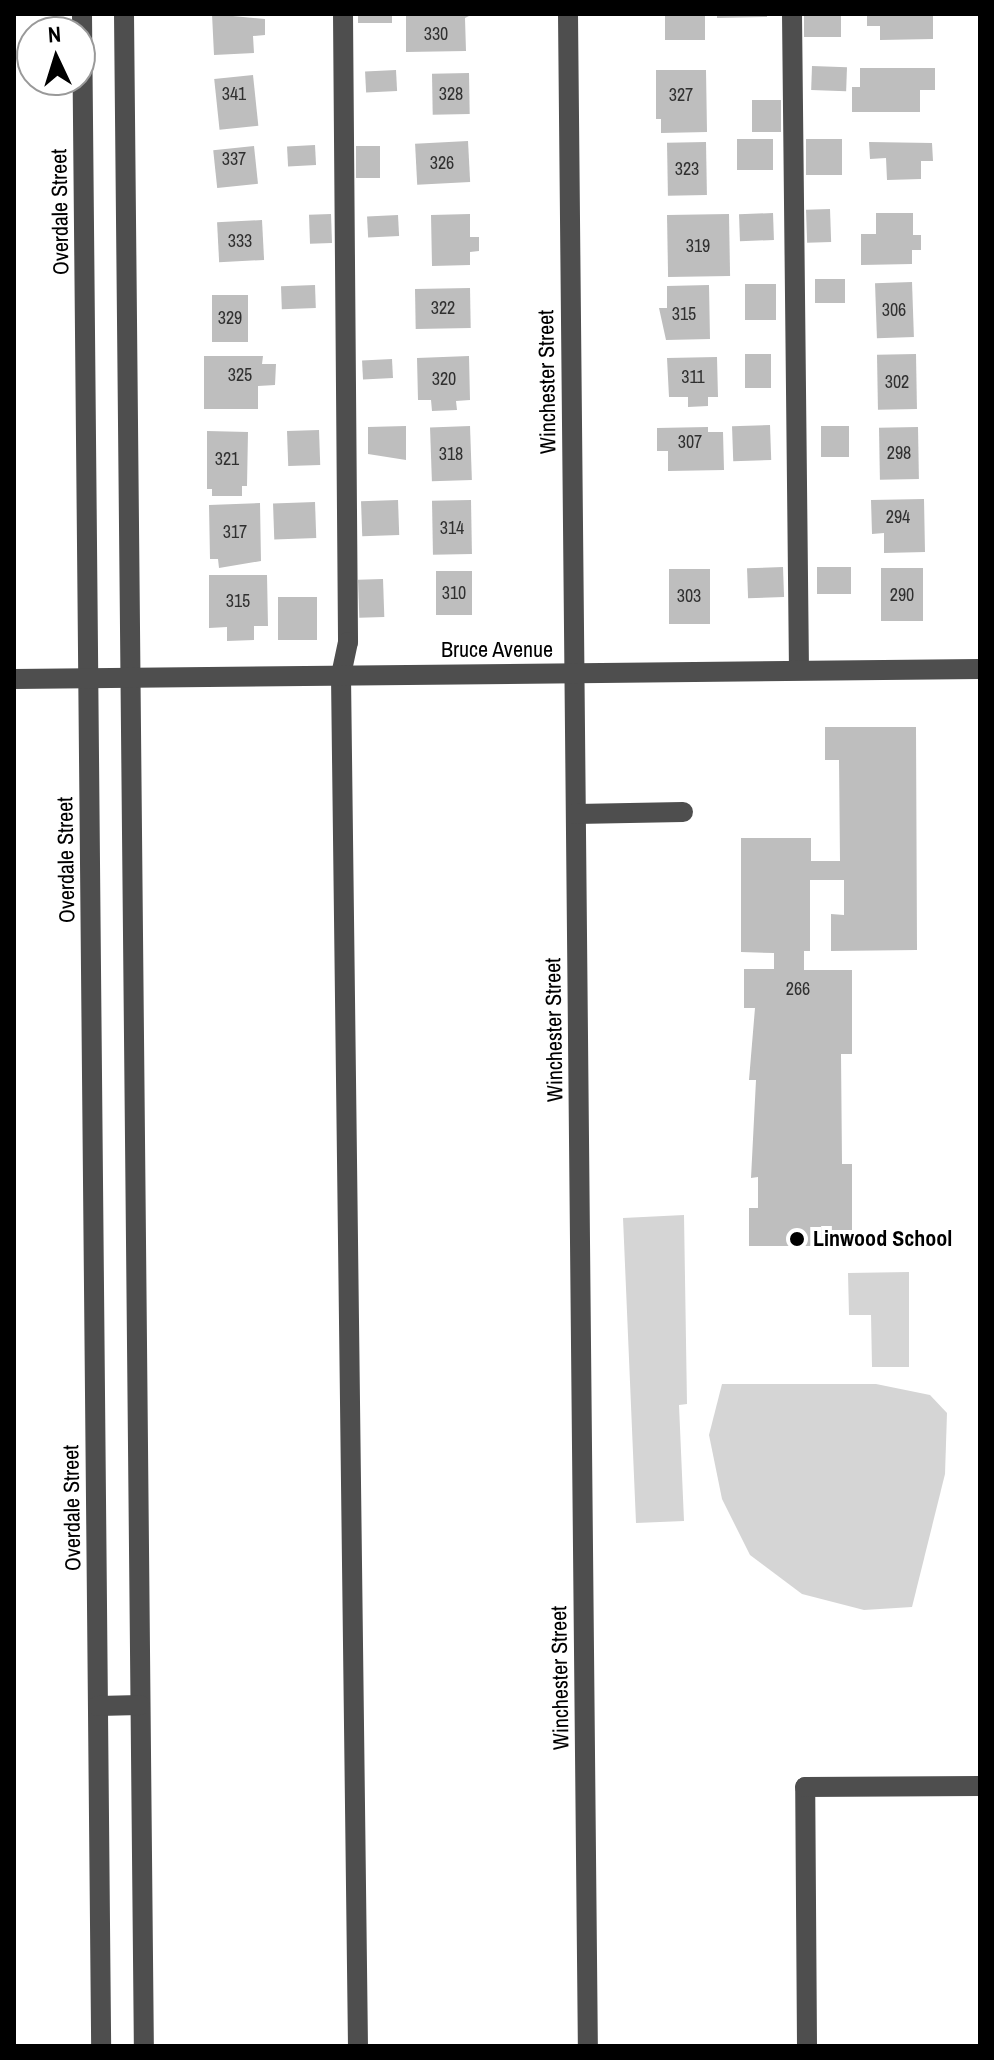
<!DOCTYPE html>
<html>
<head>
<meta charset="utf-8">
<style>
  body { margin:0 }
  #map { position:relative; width:994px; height:2060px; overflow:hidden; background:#fff; font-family:"Archivo Narrow",sans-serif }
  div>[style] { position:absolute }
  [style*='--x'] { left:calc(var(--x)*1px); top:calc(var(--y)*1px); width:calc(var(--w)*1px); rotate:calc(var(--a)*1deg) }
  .green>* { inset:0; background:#d5d5d5 }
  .building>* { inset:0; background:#bebebe; transform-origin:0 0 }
  .minor>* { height:20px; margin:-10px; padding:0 10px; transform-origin:10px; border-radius:10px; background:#4e4e4e }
  .dots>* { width:22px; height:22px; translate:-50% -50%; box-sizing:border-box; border:4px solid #fff; border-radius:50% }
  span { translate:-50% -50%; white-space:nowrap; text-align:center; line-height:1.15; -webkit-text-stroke:8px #fff; paint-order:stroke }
  .number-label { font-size:18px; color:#303030 }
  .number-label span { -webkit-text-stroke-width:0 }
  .street-label { font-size:22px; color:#000 }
  .poi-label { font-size:22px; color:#000; font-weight:700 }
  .left { translate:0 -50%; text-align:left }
  .frame { position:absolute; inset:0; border:16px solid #000; pointer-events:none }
  .north { position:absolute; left:16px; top:16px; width:80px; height:80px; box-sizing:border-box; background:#fff; border:2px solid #999; border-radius:50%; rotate:356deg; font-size:22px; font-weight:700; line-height:32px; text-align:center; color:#000 }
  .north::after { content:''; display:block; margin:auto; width:28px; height:36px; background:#000; clip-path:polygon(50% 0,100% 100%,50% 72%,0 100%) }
</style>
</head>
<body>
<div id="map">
  <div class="green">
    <i style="clip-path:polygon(684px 1215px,687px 1404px,679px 1405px,684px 1521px,636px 1523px,623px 1218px)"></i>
    <i style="clip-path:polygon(909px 1272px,909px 1367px,872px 1367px,871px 1315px,849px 1315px,848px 1273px)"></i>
    <i style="clip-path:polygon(722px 1384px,876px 1384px,930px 1395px,947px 1413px,945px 1474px,912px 1607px,864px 1610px,802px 1594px,750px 1555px,722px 1499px,709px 1435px)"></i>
  </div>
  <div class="building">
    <i style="clip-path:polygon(212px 14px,265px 19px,265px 35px,253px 36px,254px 53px,214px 55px)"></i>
    <i style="left:358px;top:14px;width:34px;height:9px"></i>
    <i style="clip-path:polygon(406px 14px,473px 14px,465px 18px,466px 51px,406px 52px)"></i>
    <i style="left:665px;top:14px;width:40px;height:26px"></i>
    <i style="clip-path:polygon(717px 14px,767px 14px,767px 17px,717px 18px)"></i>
    <i style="left:804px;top:14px;width:37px;height:23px"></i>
    <i style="clip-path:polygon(867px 14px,933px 14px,933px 39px,880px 40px,880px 26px,867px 26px)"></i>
    <i style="left:812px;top:66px;width:35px;height:24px;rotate:2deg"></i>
    <i style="clip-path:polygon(860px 68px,935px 68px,935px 90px,920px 90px,920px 112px,852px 112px,852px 87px,860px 87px)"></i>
    <i style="left:396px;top:70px;width:21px;height:31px;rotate:87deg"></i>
    <i style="clip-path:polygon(656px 70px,706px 70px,707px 132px,661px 133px,661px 119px,656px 119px)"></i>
    <i style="left:469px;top:73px;width:41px;height:37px;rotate:89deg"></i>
    <i style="left:253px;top:75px;width:51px;height:39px;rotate:84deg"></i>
    <i style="left:752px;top:100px;width:29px;height:32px"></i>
    <i style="left:773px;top:139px;width:31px;height:36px;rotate:90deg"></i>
    <i style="left:806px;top:139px;width:36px;height:36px"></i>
    <i style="left:468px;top:141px;width:41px;height:53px;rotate:87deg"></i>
    <i style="left:706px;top:142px;width:53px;height:39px;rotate:89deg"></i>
    <i style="clip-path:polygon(869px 142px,932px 143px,933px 161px,921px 161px,921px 179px,887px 180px,886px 158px,870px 159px)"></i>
    <i style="left:315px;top:145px;width:20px;height:28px;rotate:87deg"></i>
    <i style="left:254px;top:146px;width:38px;height:41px;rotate:84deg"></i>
    <i style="left:356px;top:146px;width:24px;height:32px"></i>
    <i style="left:830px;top:209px;width:33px;height:24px;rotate:88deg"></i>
    <i style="left:773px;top:213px;width:27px;height:34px;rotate:88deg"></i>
    <i style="clip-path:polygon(876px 213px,913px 213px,913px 235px,921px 235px,921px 250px,912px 250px,912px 264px,861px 265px,861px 234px,876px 234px)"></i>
    <i style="left:331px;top:214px;width:29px;height:22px;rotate:88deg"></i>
    <i style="clip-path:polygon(470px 214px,470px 237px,479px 237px,479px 251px,470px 252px,470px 265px,432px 266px,431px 215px)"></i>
    <i style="left:729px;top:214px;width:62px;height:62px;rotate:89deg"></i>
    <i style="left:398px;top:215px;width:21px;height:31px;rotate:87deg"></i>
    <i style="left:262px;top:220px;width:40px;height:45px;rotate:87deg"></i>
    <i style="left:815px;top:279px;width:30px;height:24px"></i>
    <i style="left:912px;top:282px;width:55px;height:37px;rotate:88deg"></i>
    <i style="left:745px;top:284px;width:31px;height:36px"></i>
    <i style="left:315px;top:285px;width:23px;height:34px;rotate:88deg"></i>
    <i style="clip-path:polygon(709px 285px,710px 339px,666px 340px,659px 308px,667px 308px,667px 286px)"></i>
    <i style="left:470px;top:288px;width:40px;height:55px;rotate:89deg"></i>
    <i style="left:212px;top:295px;width:36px;height:47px"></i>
    <i style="left:745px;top:354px;width:26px;height:34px"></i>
    <i style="left:916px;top:354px;width:55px;height:39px;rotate:89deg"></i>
    <i style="clip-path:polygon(204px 356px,263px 356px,262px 364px,276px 364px,275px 385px,258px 386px,258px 409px,204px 409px)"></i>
    <i style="clip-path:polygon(469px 356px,470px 400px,456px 401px,457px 410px,432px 411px,431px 400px,418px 400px,417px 358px)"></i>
    <i style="clip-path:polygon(717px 357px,718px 397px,708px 397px,708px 406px,688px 407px,688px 397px,669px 397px,667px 358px)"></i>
    <i style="left:392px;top:359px;width:19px;height:30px;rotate:87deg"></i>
    <i style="left:770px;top:425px;width:35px;height:38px;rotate:88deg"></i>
    <i style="clip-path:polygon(406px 426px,406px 460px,368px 454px,368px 427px)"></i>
    <i style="left:470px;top:426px;width:54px;height:40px;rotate:88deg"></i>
    <i style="left:821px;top:426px;width:28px;height:31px"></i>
    <i style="clip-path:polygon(708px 427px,708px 432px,723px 432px,724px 470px,668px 471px,668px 451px,657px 451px,657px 428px)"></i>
    <i style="left:918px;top:427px;width:52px;height:39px;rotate:89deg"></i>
    <i style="left:319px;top:430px;width:35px;height:32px;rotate:88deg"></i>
    <i style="clip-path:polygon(207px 431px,248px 432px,247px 486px,242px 486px,242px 496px,212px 496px,212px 489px,207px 489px)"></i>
    <i style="clip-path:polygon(924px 499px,925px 552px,884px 553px,884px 533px,872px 534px,871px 500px)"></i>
    <i style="left:398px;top:500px;width:35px;height:37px;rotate:88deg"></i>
    <i style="left:471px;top:500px;width:54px;height:39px;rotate:89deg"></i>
    <i style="left:315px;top:502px;width:36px;height:42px;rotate:88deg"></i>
    <i style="clip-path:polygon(260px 503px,261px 561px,219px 568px,218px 559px,210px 559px,209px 505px)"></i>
    <i style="left:783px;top:567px;width:30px;height:36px;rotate:88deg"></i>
    <i style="left:817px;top:567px;width:34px;height:27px"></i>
    <i style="left:881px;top:568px;width:42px;height:53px"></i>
    <i style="left:669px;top:569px;width:41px;height:55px"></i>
    <i style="left:472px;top:571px;width:44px;height:36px;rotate:90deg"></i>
    <i style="clip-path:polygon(209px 575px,267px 575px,268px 626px,254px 626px,254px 640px,227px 641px,227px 627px,209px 628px)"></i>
    <i style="left:383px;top:579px;width:38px;height:25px;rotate:88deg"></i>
    <i style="left:278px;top:597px;width:39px;height:43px"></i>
    <i style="clip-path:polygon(825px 727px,916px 727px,917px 950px,831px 951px,831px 914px,844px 915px,844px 880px,810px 880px,810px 951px,804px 951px,804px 970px,852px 970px,852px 1054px,841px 1054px,842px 1164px,852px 1164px,852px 1246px,749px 1246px,749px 1208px,758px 1208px,758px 1177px,751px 1178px,756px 1080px,749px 1080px,755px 1008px,744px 1008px,744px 969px,774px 969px,774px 953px,741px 952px,741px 838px,811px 838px,811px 861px,840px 861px,839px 760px,825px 760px)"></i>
  </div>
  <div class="minor">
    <i style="--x:82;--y:14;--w:2032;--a:89.46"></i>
    <i style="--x:124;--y:14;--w:2032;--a:89.44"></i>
    <i style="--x:343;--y:14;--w:628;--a:89.54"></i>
    <i style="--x:348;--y:642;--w:35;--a:102"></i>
    <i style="--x:341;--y:676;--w:1370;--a:89.29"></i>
    <i style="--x:568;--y:14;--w:2032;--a:89.44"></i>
    <i style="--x:792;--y:14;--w:656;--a:89.39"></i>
    <i style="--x:14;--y:679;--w:966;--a:-0.59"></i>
    <i style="--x:576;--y:814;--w:107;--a:-1.1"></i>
    <i style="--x:98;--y:1706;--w:42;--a:-1.4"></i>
    <i style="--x:807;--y:2046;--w:259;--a:-90.4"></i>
    <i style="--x:805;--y:1787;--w:175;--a:-0.3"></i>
  </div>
  <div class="dots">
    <i style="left:797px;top:1239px;background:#000"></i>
  </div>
  <div class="number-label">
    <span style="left:436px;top:34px">330</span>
    <span style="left:234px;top:94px">341</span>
    <span style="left:451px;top:94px">328</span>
    <span style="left:681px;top:95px">327</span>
    <span style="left:234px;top:159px">337</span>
    <span style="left:442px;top:163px">326</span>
    <span style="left:687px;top:169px">323</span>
    <span style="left:240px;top:241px">333</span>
    <span style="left:698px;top:246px">319</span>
    <span style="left:443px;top:308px">322</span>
    <span style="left:894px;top:310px">306</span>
    <span style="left:684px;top:314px">315</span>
    <span style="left:230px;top:318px">329</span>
    <span style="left:240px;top:375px">325</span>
    <span style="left:693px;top:377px">311</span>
    <span style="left:444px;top:379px">320</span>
    <span style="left:897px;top:382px">302</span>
    <span style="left:690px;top:442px">307</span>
    <span style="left:899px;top:453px">298</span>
    <span style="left:451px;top:454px">318</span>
    <span style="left:227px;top:459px">321</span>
    <span style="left:898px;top:517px">294</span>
    <span style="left:452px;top:528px">314</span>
    <span style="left:235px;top:532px">317</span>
    <span style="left:454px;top:593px">310</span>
    <span style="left:902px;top:595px">290</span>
    <span style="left:689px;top:596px">303</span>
    <span style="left:238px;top:601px">315</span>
    <span style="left:798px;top:989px">266</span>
  </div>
  <div class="street-label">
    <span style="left:60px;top:212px;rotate:-91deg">Overdale Street</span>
    <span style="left:547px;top:382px;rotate:-91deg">Winchester Street</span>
    <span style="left:497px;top:650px">Bruce Avenue</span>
    <span style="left:66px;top:860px;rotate:-91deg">Overdale Street</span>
    <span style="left:554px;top:1030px;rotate:-91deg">Winchester Street</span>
    <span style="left:72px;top:1508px;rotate:-91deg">Overdale Street</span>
    <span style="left:560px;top:1678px;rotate:-91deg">Winchester Street</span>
  </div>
  <div class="poi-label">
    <span class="left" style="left:813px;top:1239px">Linwood School</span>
  </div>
  <div class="frame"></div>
  <div class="north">N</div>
</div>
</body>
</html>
